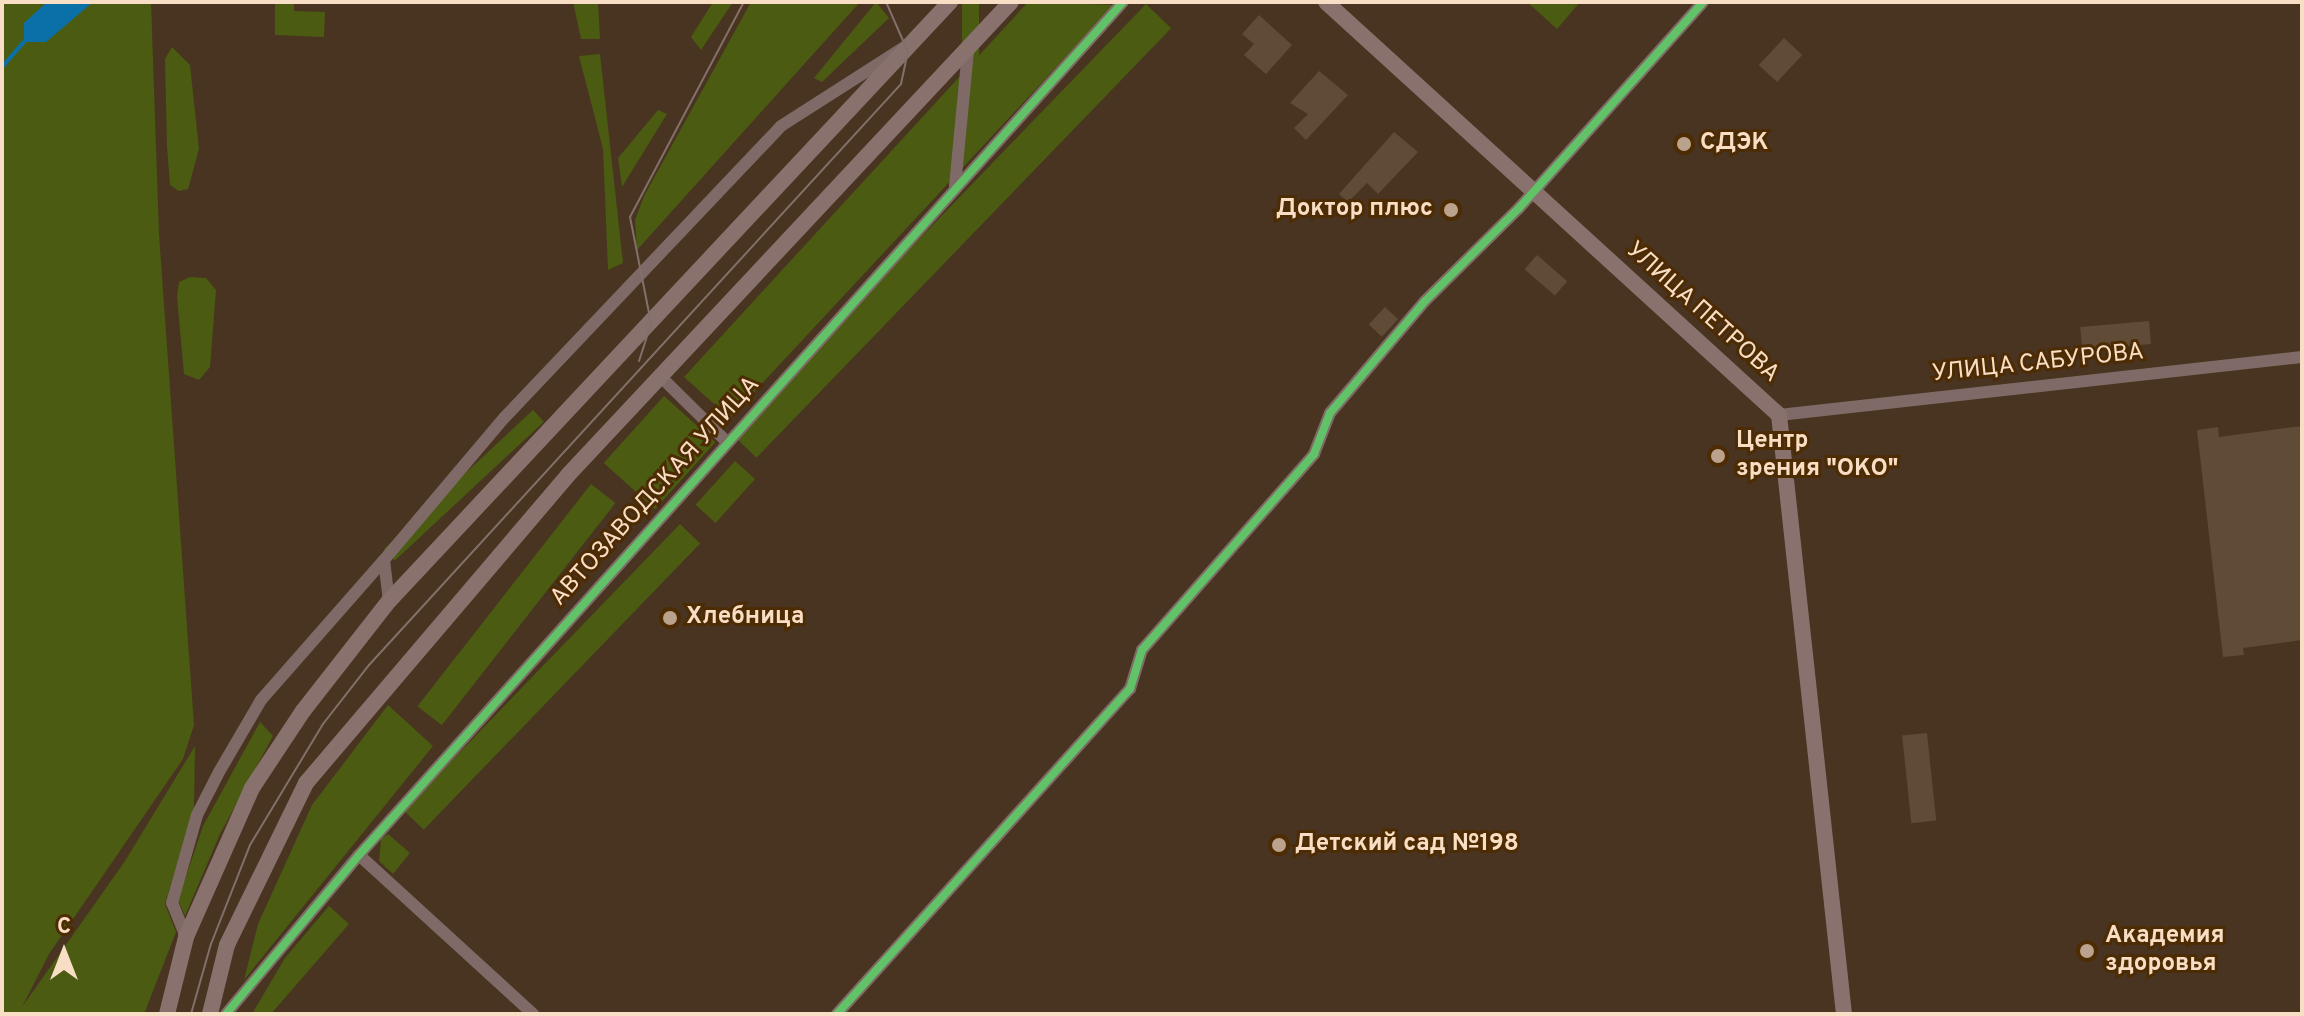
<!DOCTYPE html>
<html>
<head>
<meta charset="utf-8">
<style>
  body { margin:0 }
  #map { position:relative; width:2304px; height:1016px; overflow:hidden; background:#483420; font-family:Overpass,sans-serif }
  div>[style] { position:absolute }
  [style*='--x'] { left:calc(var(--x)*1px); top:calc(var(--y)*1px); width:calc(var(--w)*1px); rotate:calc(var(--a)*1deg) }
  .green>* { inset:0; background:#4b5b12; transform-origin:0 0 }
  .water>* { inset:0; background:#0b70a8 }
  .stream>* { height:4px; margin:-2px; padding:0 2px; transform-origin:2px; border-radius:2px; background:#0b70a8 }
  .building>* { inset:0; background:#5f4b36; transform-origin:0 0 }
  .minor>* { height:12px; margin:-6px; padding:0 6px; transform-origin:6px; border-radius:6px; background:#7f6a68 }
  .major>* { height:16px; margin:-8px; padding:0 8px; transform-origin:8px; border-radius:8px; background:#89716d }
  .tram>* { height:2px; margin:-1px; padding:0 1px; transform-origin:1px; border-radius:1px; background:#83706a }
  .cycleway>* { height:8px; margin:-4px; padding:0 4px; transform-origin:4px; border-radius:4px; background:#61c268 }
  .dots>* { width:22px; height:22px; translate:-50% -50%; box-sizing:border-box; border:4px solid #4d2b03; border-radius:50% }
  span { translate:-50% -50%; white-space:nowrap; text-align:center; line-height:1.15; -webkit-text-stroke:6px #4d2b03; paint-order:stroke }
  .poi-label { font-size:24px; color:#f9dec6; font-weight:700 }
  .left { translate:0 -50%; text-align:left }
  .right { translate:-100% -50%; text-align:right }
  .street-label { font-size:24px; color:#f9dec6 }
  .frame { position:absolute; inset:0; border:4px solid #f9dec6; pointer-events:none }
  .north { position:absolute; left:24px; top:912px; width:80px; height:80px; -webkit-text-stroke:6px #4d2b03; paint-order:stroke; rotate:0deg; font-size:22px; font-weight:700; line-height:32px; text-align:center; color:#f9dec6 }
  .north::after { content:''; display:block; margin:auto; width:28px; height:36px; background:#f9dec6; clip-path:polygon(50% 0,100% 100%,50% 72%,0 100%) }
</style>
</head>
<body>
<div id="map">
  <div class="green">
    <i style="clip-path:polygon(2px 2px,151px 2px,159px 234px,194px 725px,183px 759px,49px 954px,22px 1007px,125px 861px,195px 746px,194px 808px,165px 904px,176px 932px,144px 1014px,2px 1014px)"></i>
    <i style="clip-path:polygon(275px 2px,294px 2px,294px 11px,325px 12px,324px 37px,275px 35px)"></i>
    <i style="clip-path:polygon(573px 2px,598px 2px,600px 39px,581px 39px)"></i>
    <i style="clip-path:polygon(713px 2px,733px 2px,701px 50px,691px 37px)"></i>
    <i style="clip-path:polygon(751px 2px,860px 2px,637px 250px,635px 220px,644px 196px)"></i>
    <i style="clip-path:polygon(876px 2px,889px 18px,822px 82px,814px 78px)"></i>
    <i style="left:962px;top:2px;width:17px;height:143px"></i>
    <i style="clip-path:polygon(1028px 2px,1114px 5px,730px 418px,684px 377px)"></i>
    <i style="clip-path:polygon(1527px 2px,1580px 2px,1557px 29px)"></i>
    <i style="left:1146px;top:4px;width:35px;height:597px;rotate:44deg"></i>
    <i style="clip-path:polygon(172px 47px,190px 65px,199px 149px,188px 189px,179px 191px,170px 185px,167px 147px,165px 59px)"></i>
    <i style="clip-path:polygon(600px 54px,623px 263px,608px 270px,603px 149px,579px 56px)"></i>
    <i style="clip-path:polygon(658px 110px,667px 114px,622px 187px,618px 158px)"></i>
    <i style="clip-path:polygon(190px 277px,206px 278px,216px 290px,210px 367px,199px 380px,184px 374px,177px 297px,179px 282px)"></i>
    <i style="left:664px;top:396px;width:69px;height:90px;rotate:42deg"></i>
    <i style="left:533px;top:410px;width:16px;height:204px;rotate:47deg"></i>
    <i style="left:735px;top:461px;width:27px;height:59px;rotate:42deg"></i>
    <i style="left:591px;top:484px;width:31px;height:282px;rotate:38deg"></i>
    <i style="left:680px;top:524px;width:28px;height:398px;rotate:44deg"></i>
    <i style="clip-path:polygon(388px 705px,433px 746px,244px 980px,258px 924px,312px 805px)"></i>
    <i style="clip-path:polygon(260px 722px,273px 736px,220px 834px,185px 916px,178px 900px,203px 826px)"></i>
    <i style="clip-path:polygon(388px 834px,410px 853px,393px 874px,379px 861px,381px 839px)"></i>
    <i style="clip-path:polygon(329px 906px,349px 924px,271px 1014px,252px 1014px,285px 958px)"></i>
  </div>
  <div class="water">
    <i style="clip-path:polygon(47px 2px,93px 2px,46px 42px,24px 42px,24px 23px)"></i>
  </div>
  <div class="stream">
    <i style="--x:2;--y:67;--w:33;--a:-49"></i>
  </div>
  <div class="building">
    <i style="clip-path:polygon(1259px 15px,1292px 45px,1266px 74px,1244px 55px,1254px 44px,1242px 34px)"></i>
    <i style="left:1784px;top:38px;width:25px;height:37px;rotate:43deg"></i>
    <i style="clip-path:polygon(1319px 71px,1348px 95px,1306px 140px,1294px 128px,1308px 114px,1290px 103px)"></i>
    <i style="clip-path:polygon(1394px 132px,1418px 152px,1378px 194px,1367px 183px,1348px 202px,1339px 194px)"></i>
    <i style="left:1537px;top:255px;width:40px;height:19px;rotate:41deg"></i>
    <i style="left:1385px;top:307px;width:18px;height:24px;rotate:43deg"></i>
    <i style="left:2149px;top:321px;width:23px;height:69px;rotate:85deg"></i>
    <i style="clip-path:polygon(2302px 426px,2302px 640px,2243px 648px,2244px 655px,2223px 657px,2197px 430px,2218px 427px,2219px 437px)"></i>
    <i style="left:1927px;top:733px;width:88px;height:25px;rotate:84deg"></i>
  </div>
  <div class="minor">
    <i style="--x:955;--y:186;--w:137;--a:-84.5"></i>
    <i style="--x:660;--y:376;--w:94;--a:44.6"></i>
    <i style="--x:1779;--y:415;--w:526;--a:-6.33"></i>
    <i style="--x:389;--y:601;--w:41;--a:-97"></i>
    <i style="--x:384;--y:560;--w:187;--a:-49.8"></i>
    <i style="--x:505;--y:417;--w:401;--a:-46.5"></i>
    <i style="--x:781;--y:126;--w:145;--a:-32.6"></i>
    <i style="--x:359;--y:855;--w:236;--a:42.4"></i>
    <i style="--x:186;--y:937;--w:37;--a:-112"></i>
    <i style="--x:172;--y:903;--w:91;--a:-74.1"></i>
    <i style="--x:197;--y:815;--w:48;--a:-62.9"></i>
    <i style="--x:219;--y:772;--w:83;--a:-59.7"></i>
    <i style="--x:261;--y:700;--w:186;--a:-48.7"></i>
    <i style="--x:226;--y:1014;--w:207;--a:-50.1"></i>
    <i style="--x:359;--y:855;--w:1145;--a:-48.15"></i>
    <i style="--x:837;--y:1014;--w:438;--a:-48"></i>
    <i style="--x:1130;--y:689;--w:41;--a:-72.9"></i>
    <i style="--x:1142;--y:650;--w:261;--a:-48.7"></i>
    <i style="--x:1314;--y:454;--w:44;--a:-68.7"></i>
    <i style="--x:1330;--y:413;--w:147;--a:-49.7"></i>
    <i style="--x:1425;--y:301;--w:132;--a:-44.7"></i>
    <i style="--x:1519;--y:208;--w:276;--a:-48.2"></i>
  </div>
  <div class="major">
    <i style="--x:1326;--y:2;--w:613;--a:42.36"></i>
    <i style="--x:1779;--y:415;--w:603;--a:83.81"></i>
    <i style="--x:167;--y:1014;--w:79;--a:-76.1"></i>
    <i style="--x:186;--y:937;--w:163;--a:-66.1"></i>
    <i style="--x:252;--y:788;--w:92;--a:-56.5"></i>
    <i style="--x:303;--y:711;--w:140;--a:-52"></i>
    <i style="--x:389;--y:601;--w:821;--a:-46.88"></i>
    <i style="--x:210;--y:1014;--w:71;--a:-76.2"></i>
    <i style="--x:227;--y:945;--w:180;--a:-64"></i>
    <i style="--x:306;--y:783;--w:404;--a:-49.6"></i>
    <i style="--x:568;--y:475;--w:648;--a:-46.88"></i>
  </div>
  <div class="tram">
    <i style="--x:639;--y:361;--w:40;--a:-72"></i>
    <i style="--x:651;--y:323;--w:108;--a:-101.2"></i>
    <i style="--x:630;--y:217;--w:243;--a:-62.1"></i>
    <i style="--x:191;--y:1014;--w:73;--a:-74.1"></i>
    <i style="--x:211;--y:944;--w:106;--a:-68.5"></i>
    <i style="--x:250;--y:845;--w:141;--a:-58.9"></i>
    <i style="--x:323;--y:724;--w:75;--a:-52.1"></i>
    <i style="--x:369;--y:665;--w:788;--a:-47.52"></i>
    <i style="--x:901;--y:84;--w:33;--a:-78"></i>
    <i style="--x:908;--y:52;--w:55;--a:-113.7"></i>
  </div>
  <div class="cycleway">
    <i style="--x:226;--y:1014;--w:207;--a:-50.1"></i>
    <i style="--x:359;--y:855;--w:1145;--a:-48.15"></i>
    <i style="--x:837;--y:1014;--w:438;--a:-48"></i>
    <i style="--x:1130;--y:689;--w:41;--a:-72.9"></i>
    <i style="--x:1142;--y:650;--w:261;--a:-48.7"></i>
    <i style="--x:1314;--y:454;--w:44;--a:-68.7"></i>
    <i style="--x:1330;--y:413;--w:147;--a:-49.7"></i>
    <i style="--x:1425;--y:301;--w:132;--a:-44.7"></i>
    <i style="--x:1519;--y:208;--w:276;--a:-48.2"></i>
  </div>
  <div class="dots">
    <i style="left:1684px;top:144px;background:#bba28c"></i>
    <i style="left:1451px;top:210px;background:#bba28c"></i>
    <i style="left:1718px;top:456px;background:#bba28c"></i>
    <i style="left:670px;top:618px;background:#bba28c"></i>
    <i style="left:1279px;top:845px;background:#bba28c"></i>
    <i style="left:2087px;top:951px;background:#bba28c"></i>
  </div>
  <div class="poi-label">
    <span class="left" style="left:1700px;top:144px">СДЭК</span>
    <span class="right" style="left:1433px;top:210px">Доктор плюс</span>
    <span class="left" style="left:1736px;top:456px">Центр<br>зрения "ОКО"</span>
    <span class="left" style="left:686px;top:618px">Хлебница</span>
    <span class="left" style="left:1295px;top:845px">Детский сад №198</span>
    <span class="left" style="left:2105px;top:951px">Академия<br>здоровья</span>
  </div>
  <div class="street-label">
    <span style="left:1702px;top:313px;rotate:42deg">УЛИЦА ПЕТРОВА</span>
    <span style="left:2038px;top:364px;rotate:-6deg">УЛИЦА САБУРОВА</span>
    <span style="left:656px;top:492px;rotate:-48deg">АВТОЗАВОДСКАЯ УЛИЦА</span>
  </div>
  <div class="frame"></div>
  <div class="north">С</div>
</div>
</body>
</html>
